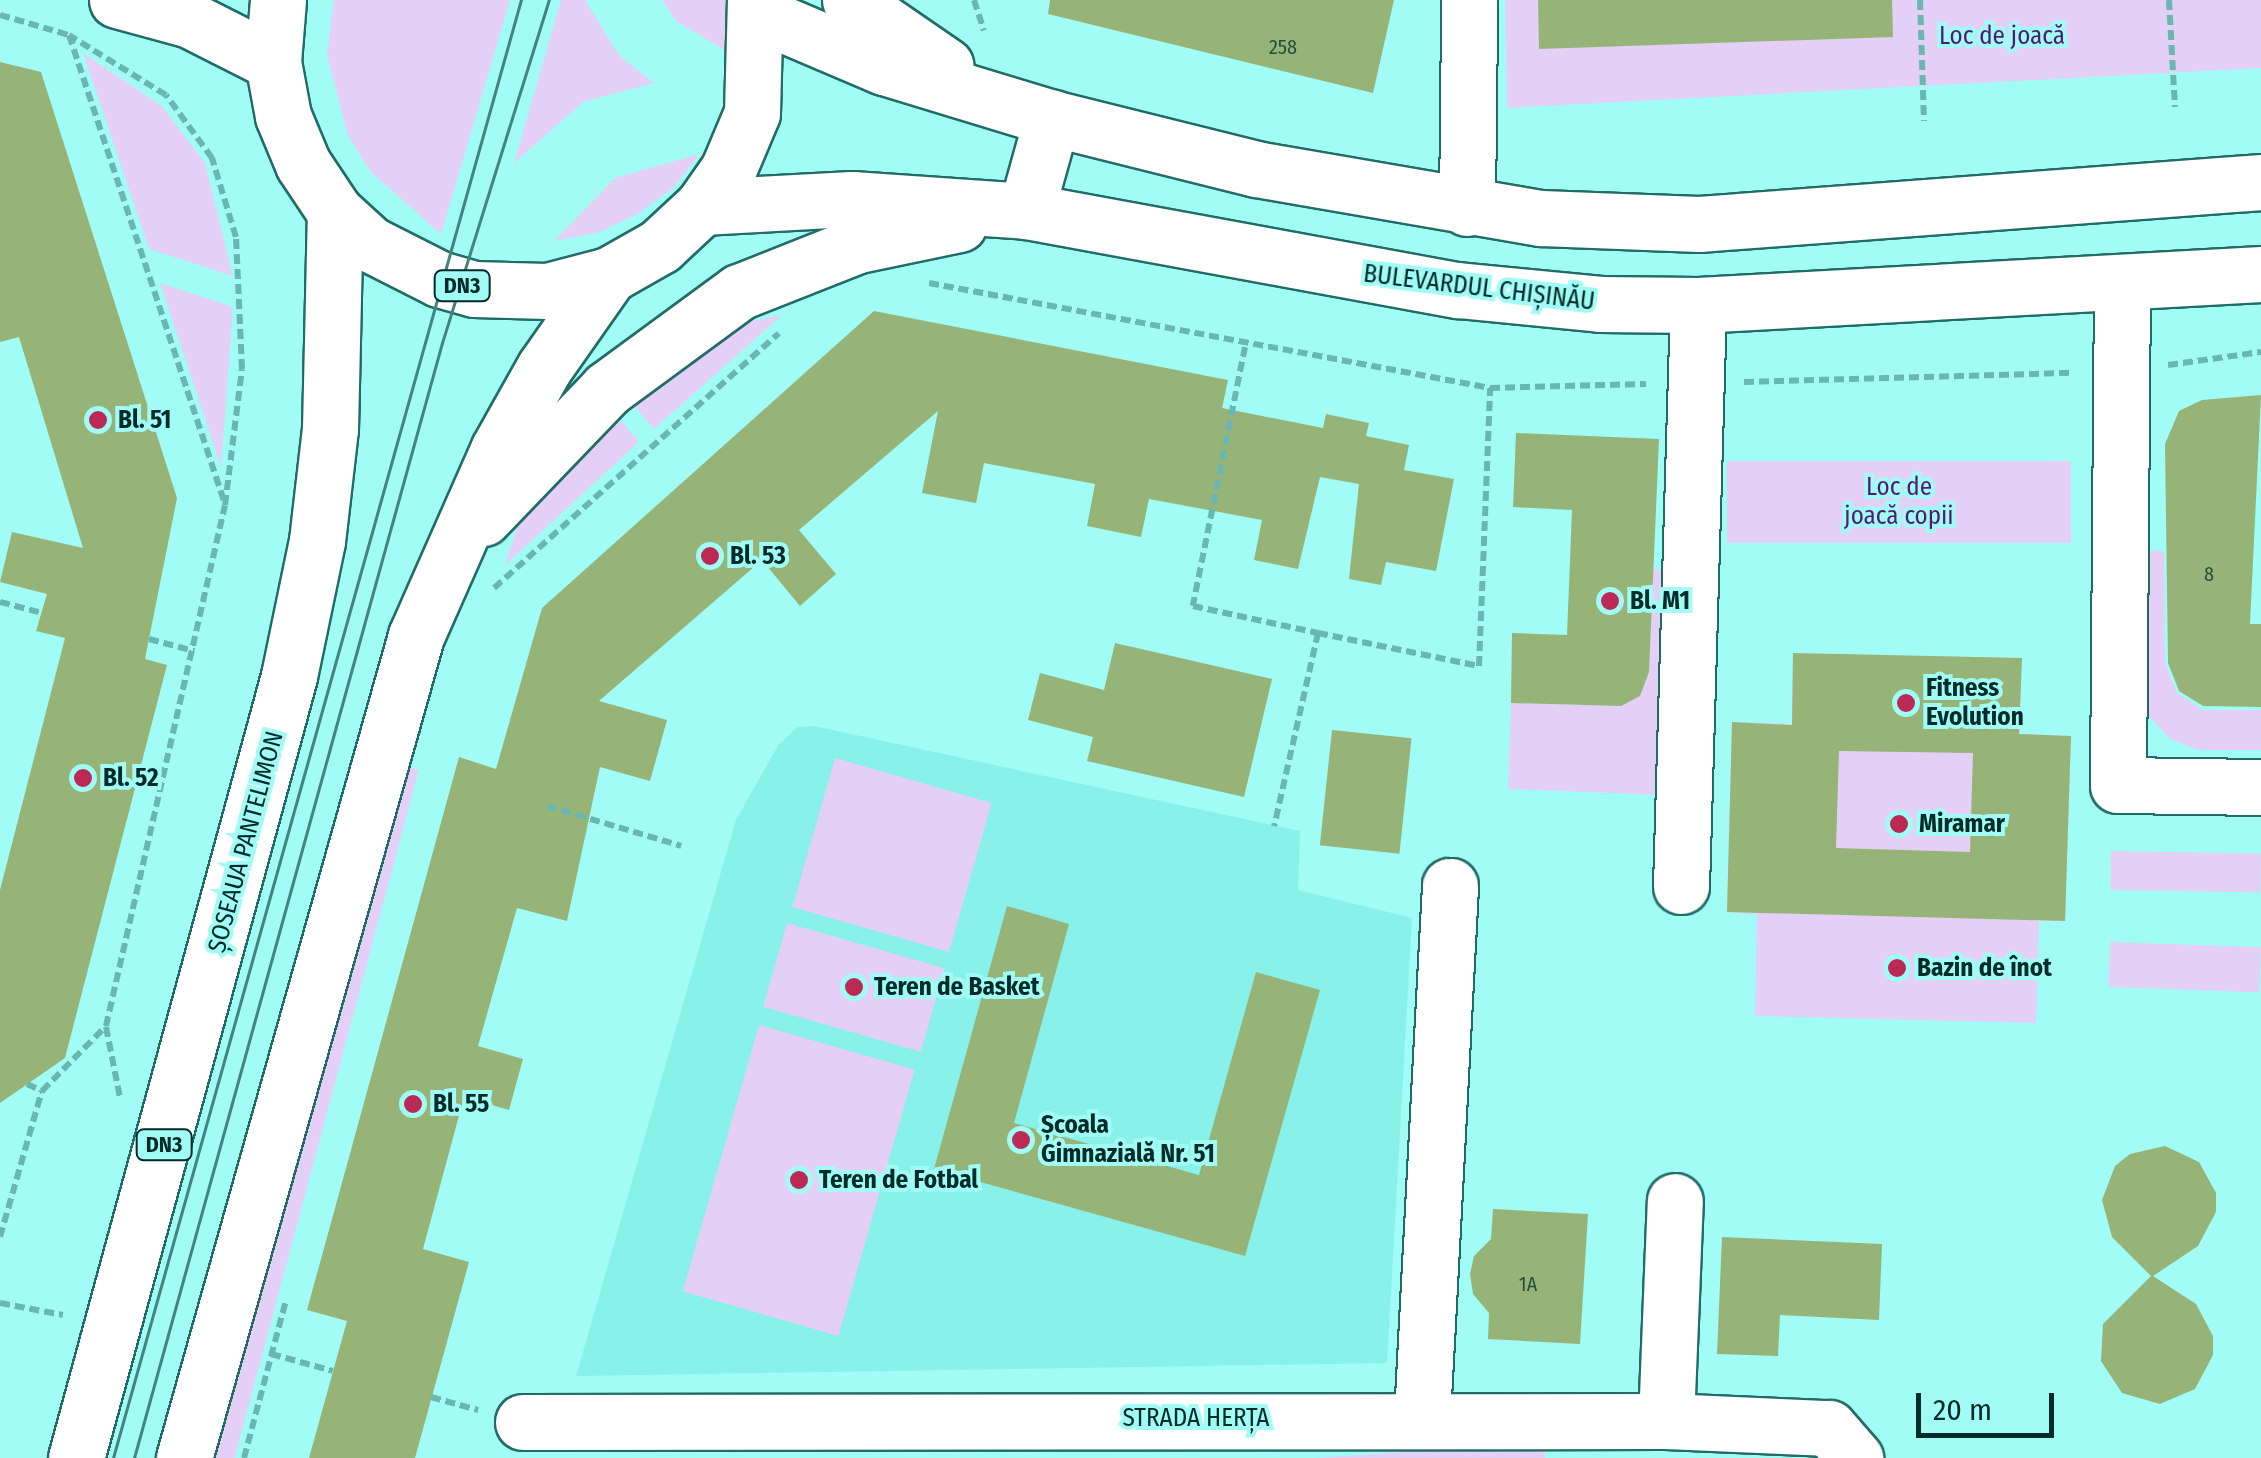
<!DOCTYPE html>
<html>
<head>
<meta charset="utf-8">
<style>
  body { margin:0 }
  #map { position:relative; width:2261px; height:1458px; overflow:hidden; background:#a0fcf5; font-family:"Fira Sans Condensed",sans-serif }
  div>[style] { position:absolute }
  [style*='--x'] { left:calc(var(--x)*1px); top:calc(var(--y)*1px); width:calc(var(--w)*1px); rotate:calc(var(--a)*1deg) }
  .built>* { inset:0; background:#88f2ea }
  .green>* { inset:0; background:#e4cff7; transform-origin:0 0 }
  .building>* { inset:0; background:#97b478; transform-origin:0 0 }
  .path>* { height:6px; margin-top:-3px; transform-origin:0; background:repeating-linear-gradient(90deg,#6ab6b0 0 10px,transparent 0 15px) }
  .roads { filter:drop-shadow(2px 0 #226c67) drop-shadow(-2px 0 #226c67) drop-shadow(0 2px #226c67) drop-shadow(0 -2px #226c67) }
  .minor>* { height:55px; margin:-27.5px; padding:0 27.5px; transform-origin:27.5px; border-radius:27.5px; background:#fff }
  .major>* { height:55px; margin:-27.5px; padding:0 27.5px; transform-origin:27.5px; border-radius:27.5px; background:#fff }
  .tram>* { height:2.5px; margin:-1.25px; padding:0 1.25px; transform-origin:1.25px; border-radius:1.25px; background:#44847f }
  .dots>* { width:28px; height:28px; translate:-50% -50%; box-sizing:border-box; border:5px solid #a0fcf5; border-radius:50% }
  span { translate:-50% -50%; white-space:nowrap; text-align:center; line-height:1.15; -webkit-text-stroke:8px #a0fcf5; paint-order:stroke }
  .number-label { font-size:20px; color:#264d3c }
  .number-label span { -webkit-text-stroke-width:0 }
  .shield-label span { padding:2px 8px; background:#a0fcf5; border:2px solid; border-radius:8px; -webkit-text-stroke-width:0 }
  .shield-label { font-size:22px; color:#002b28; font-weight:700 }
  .park-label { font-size:25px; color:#531a75 }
  .street-label { font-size:25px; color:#002b28 }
  .poi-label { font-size:25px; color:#002b28; font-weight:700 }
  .left { translate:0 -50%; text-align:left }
  .scale { position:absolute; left:1916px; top:1393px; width:138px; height:45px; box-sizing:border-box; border:5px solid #002b28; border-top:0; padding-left:12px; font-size:30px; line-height:35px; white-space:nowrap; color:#002b28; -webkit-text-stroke:8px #a0fcf5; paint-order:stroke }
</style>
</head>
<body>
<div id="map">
  <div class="built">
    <i style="clip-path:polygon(814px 726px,1300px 831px,1298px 890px,1412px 918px,1387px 1363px,576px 1376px,736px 820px,779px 744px,798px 727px)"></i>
  </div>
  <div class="green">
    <i style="clip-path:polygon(334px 0,510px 0,441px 234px,370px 171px,348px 136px,327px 55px)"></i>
    <i style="clip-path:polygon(561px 0,585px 0,619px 55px,654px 83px,583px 102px,514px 163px)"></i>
    <i style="clip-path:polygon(662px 0,727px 0,726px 51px,676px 21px)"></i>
    <i style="clip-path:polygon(1505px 0,2261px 0,2261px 68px,1507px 108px)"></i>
    <i style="clip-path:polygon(83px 53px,162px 106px,205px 163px,233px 276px,149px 249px)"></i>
    <i style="clip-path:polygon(700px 154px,673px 188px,637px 214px,600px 232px,554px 241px,615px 178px)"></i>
    <i style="clip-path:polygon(160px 283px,233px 307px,221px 467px)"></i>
    <i style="clip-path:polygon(782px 315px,654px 429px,621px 391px,696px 332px)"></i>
    <i style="clip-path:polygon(607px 404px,639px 442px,505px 565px,531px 482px)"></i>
    <i style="left:1727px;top:461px;width:344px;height:82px"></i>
    <i style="clip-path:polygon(2137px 551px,2164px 551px,2165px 663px,2177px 693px,2203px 710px,2261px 710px,2261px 750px,2198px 750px,2170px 739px,2137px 703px)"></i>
    <i style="clip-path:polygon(1653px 569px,1670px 570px,1663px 795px,1508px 789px,1511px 703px,1620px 706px,1640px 695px,1649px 672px)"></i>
    <i style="clip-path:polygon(1793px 653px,2021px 658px,2020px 734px,2071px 736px,2065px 921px,2039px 921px,2036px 1023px,1755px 1016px,1757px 914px,1727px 912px,1732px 722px,1792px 724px)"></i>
    <i style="left:835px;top:758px;width:163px;height:155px;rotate:16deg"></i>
    <i style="left:385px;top:761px;width:35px;height:722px;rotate:15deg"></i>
    <i style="left:2111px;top:851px;width:150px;height:39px;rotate:1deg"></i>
    <i style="left:787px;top:923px;width:164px;height:87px;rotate:16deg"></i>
    <i style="left:2110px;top:942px;width:151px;height:45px;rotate:2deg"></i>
    <i style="left:759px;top:1025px;width:162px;height:277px;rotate:16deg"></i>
    <i style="left:1544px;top:1442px;width:16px;height:982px;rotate:86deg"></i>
  </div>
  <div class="building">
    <i style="clip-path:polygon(1050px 0,1394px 0,1373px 93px,1048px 14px)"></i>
    <i style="clip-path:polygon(1538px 0,1892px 0,1893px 37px,1539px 49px)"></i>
    <i style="clip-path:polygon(0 62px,41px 72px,177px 498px,145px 659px,167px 665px,65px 1058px,0 1103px,0 890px,65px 638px,36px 631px,47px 594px,0 582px,12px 532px,83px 548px,19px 337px,0 342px)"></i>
    <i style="clip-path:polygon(874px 311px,1228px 380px,1222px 408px,1323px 428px,1326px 414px,1369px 423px,1366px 436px,1409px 445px,1404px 470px,1454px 479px,1436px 571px,1386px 562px,1381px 585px,1349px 579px,1359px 484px,1320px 477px,1298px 569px,1254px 560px,1262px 520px,1149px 499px,1141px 537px,1087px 526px,1095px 484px,984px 463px,976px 503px,922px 493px,938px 411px,799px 530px,836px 574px,800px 606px,762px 560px,599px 701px,667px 720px,650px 781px,600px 767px,567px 921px,517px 908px,478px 1046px,523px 1059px,509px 1110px,464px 1097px,423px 1249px,469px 1262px,415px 1458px,309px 1458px,347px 1321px,307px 1310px,459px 757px,496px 769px,542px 608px)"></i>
    <i style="clip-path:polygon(2261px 395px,2250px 624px,2261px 624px,2261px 707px,2203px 706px,2179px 691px,2168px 663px,2165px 444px,2179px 411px,2202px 400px)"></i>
    <i style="clip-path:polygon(1516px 433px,1659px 439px,1649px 672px,1640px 696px,1621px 706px,1511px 703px,1512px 633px,1567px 635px,1572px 510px,1513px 507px)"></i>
    <i style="clip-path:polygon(1115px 643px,1272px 679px,1244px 797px,1087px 761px,1093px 737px,1028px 720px,1040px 673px,1104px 690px)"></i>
    <i style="clip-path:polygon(evenodd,1793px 653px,2022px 658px,2019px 734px,2071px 736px,2065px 921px,1727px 912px,1732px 722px,1792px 725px,1793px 653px,1839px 751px,1973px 753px,1970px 852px,1836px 848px,1839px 751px)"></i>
    <i style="left:1332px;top:730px;width:80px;height:116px;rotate:6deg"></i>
    <i style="clip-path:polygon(1007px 906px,1069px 924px,1014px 1123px,1199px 1175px,1256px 972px,1320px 990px,1245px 1256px,934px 1169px)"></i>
    <i style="clip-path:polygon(2165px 1146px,2199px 1162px,2216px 1193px,2216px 1212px,2198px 1246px,2153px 1276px,2196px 1304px,2213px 1336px,2213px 1355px,2195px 1389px,2160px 1404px,2122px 1393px,2101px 1361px,2103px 1324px,2151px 1276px,2112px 1237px,2102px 1200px,2115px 1166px,2130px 1154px)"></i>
    <i style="clip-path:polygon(1493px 1209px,1588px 1214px,1580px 1344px,1488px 1339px,1489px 1313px,1473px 1294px,1470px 1274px,1474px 1256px,1491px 1239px)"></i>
    <i style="clip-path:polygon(1722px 1237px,1882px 1244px,1879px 1320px,1780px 1315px,1778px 1356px,1717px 1354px)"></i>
  </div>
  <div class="path">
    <i style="--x:974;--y:0;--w:32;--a:72"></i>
    <i style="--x:1920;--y:0;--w:121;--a:88.1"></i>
    <i style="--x:2169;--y:0;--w:107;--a:86.8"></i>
    <i style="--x:0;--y:15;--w:72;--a:16.2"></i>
    <i style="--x:929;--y:283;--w:571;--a:10.6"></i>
    <i style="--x:1490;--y:388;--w:156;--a:-1.5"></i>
    <i style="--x:1245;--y:347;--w:264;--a:101.4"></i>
    <i style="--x:1193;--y:606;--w:128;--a:12.2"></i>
    <i style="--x:1318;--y:633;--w:198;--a:102.8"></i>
    <i style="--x:2168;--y:365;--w:94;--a:-8"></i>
    <i style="--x:1744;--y:382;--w:327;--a:-1.6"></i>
    <i style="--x:494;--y:588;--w:382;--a:-41.8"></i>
    <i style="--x:0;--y:602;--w:43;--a:14.7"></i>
    <i style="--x:1318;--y:633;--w:164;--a:11.6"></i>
    <i style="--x:1479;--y:666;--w:278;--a:-87.7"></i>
    <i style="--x:149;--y:639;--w:47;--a:14.9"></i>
    <i style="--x:547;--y:806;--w:140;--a:16.6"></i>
    <i style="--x:106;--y:1027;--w:72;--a:78.8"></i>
    <i style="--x:27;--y:1084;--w:17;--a:25"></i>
    <i style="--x:0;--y:1237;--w:152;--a:-74"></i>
    <i style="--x:42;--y:1091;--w:91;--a:-45.4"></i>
    <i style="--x:106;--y:1026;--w:534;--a:-77.13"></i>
    <i style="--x:225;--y:505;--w:137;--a:-82.9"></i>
    <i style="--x:242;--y:369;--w:132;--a:-92.6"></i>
    <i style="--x:236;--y:237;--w:83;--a:-106.9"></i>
    <i style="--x:212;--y:158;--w:78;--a:-126.1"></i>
    <i style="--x:166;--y:95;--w:114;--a:-148.3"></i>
    <i style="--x:69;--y:35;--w:495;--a:71.6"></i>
    <i style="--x:0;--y:1303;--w:64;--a:10.8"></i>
    <i style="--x:271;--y:1354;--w:64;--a:15.3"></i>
    <i style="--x:431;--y:1397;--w:49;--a:15.5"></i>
    <i style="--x:244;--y:1458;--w:163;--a:-75.1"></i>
  </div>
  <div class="roads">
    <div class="minor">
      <i style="--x:1467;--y:208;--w:208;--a:-89.4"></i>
      <i style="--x:1026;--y:211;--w:97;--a:-74.4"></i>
      <i style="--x:2122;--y:283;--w:502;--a:90.46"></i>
      <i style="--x:2118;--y:785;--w:143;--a:0.8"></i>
      <i style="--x:1681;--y:886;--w:581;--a:-88.32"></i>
      <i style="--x:1422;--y:1417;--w:532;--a:-86.98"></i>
      <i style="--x:1666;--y:1421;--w:220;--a:-87.7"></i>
      <i style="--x:523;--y:1422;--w:1143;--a:-0.05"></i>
      <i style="--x:1666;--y:1421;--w:163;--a:2.5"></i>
      <i style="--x:1829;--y:1428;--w:40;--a:49"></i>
    </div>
    <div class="major">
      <i style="--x:117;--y:0;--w:76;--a:15.3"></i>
      <i style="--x:190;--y:20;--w:93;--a:26.8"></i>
      <i style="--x:278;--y:0;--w:62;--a:94.6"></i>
      <i style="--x:273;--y:62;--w:55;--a:79.5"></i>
      <i style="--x:283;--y:116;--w:52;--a:67.4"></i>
      <i style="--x:303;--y:164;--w:58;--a:56.3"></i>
      <i style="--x:335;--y:212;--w:47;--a:42.4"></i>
      <i style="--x:370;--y:244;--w:77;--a:26.9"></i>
      <i style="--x:439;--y:279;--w:36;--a:16"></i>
      <i style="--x:474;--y:289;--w:73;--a:1.6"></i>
      <i style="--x:547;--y:291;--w:64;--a:-14.5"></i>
      <i style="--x:609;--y:275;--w:59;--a:-29.6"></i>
      <i style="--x:660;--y:246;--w:57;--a:-42.9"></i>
      <i style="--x:702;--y:207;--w:45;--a:-54.9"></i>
      <i style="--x:728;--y:170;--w:62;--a:-67.2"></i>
      <i style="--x:752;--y:113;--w:113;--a:-88.5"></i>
      <i style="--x:850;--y:0;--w:116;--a:34.5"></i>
      <i style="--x:759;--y:14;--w:136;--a:23"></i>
      <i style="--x:884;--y:67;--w:176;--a:16.9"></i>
      <i style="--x:1052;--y:118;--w:210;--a:14"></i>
      <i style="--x:1256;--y:169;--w:289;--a:9.8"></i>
      <i style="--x:1541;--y:218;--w:158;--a:2.2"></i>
      <i style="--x:1699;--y:224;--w:564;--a:-4.27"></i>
      <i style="--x:702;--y:207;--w:150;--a:-3.1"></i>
      <i style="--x:852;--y:199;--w:174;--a:3.9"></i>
      <i style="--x:1026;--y:211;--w:439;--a:10.4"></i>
      <i style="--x:1458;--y:290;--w:143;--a:5.6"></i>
      <i style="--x:1600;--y:304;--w:98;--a:0.6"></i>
      <i style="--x:1698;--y:305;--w:564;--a:-3.15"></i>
      <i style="--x:483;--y:518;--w:179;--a:-46.1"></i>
      <i style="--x:607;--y:389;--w:164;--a:-36.3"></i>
      <i style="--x:739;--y:292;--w:128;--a:-21.6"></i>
      <i style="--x:858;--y:245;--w:103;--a:-11.7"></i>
      <i style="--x:76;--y:1458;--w:810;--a:-74.76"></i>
      <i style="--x:289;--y:676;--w:138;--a:-78.3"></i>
      <i style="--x:317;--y:541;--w:113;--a:-83.4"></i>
      <i style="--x:330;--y:429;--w:217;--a:-88.7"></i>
      <i style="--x:184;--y:1458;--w:854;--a:-74.24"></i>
      <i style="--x:416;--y:636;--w:203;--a:-66.2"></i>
      <i style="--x:498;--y:450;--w:94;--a:-60.7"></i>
      <i style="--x:544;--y:368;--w:113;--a:-55"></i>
    </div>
  </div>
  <div class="tram">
    <i style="--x:113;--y:1458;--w:1514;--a:-74.37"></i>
    <i style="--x:134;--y:1458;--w:1157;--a:-74.56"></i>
    <i style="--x:442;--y:343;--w:359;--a:-72.7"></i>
  </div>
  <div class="dots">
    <i style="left:98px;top:420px;background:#ba2a54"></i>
    <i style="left:710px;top:556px;background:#ba2a54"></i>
    <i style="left:1610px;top:601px;background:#ba2a54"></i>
    <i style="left:1906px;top:703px;background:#ba2a54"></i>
    <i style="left:83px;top:778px;background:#ba2a54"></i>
    <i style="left:1899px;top:824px;background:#ba2a54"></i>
    <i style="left:1897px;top:968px;background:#ba2a54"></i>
    <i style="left:854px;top:987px;background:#ba2a54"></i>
    <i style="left:413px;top:1104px;background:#ba2a54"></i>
    <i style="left:1021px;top:1140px;background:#ba2a54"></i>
    <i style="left:799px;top:1180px;background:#ba2a54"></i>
  </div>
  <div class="number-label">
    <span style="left:1283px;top:47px">258</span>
    <span style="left:2209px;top:574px">8</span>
    <span style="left:1528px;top:1284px">1A</span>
  </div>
  <div class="shield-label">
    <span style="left:462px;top:286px">DN3</span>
    <span style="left:164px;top:1145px">DN3</span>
  </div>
  <div class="park-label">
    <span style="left:2002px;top:36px">Loc de joacă</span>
    <span style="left:1899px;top:502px">Loc de<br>joacă copii</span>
  </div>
  <div class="street-label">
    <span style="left:1479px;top:288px;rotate:7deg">BULEVARDUL CHIȘINĂU</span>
    <span style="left:246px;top:842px;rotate:-75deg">ȘOSEAUA PANTELIMON</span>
    <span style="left:1196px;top:1418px">STRADA HERȚA</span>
  </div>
  <div class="poi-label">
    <span class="left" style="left:118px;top:420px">Bl. 51</span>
    <span class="left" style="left:730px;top:556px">Bl. 53</span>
    <span class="left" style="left:1630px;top:601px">Bl. M1</span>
    <span class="left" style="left:1926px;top:703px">Fitness<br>Evolution</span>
    <span class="left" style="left:103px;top:778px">Bl. 52</span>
    <span class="left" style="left:1919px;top:824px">Miramar</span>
    <span class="left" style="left:1917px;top:968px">Bazin de înot</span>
    <span class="left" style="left:874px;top:987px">Teren de Basket</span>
    <span class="left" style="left:433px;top:1104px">Bl. 55</span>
    <span class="left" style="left:1041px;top:1140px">Școala<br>Gimnazială Nr. 51</span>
    <span class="left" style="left:819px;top:1180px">Teren de Fotbal</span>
  </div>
  <div class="scale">20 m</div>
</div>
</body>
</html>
